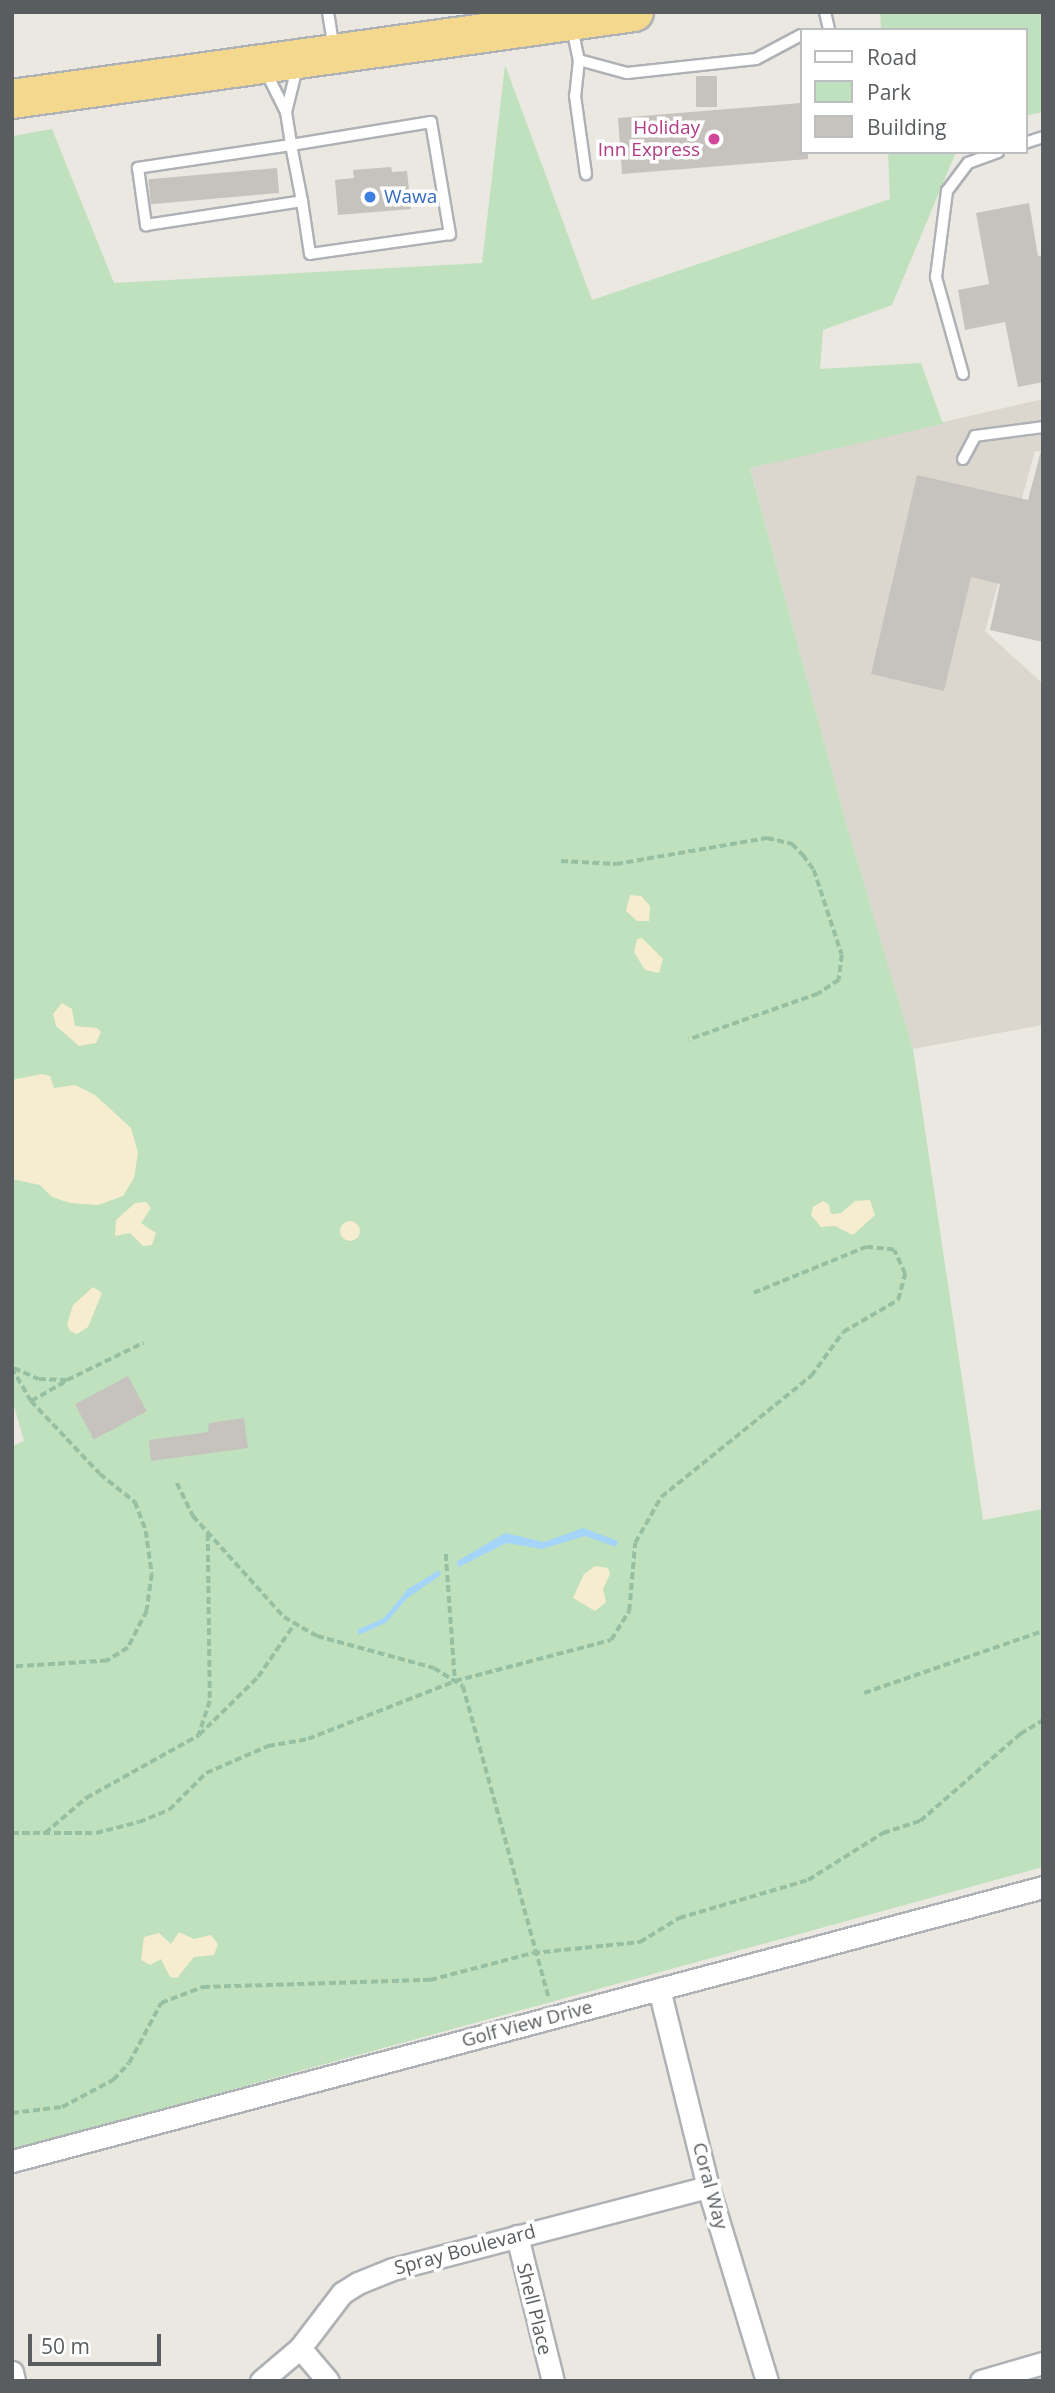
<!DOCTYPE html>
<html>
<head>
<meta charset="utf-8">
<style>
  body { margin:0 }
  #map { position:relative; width:1055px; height:2393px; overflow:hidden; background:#ebe8e1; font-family:"Open Sans",sans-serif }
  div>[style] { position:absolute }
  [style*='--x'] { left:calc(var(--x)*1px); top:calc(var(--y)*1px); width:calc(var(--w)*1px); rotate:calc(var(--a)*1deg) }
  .education>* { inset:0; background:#dbd7cf }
  .green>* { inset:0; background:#bfe1be }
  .sand>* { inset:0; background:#f6edd0 }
  .round { border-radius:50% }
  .water>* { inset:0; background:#a4d5f8 }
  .building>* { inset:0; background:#c6c3be; transform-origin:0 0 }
  .path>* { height:3.5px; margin-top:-1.75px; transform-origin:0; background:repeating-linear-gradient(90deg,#97bfa2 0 7px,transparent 0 10.5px) }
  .roads { filter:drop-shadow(2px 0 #aeb1b5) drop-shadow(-2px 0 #aeb1b5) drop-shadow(0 2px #aeb1b5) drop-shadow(0 -2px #aeb1b5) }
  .lane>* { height:10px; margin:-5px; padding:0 5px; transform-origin:5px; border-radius:5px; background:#fff }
  .street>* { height:21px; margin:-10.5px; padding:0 10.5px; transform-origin:10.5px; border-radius:10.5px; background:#fff }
  .highway>* { height:38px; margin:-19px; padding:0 19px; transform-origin:19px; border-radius:19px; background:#f4d88e }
  .dots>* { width:19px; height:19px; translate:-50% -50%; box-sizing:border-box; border:4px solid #fff; border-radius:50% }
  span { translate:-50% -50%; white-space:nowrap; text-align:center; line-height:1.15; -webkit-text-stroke:7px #fff; paint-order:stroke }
  .hotel-label { font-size:19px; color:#b23c85 }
  .right { translate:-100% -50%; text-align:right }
  .shop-label { font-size:19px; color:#366cbe }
  .left { translate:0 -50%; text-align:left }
  .street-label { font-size:19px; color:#595d60 }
  .frame { position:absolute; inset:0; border:14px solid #595d60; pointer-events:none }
  .legend { position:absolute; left:800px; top:28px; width:228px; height:126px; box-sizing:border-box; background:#fff; border:2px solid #bdbebf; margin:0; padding:9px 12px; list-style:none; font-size:21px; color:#595d60 }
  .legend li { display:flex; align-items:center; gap:14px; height:35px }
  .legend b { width:35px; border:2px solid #bdbebf }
  .scale { position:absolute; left:28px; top:2334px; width:133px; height:32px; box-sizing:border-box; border:4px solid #595d60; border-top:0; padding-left:9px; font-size:21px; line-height:24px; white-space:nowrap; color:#595d60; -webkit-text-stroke:5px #fff; paint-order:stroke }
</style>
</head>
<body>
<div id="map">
  <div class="education">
    <i style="clip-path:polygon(1043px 399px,1043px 451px,1035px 451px,985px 631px,1043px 684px,1043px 1025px,913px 1049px,845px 819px,750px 467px)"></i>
  </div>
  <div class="green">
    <i style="clip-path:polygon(880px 12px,1043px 12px,1043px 112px,1025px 116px,1025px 30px,881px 30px)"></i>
    <i style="clip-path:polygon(505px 65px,592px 300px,890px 199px,888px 152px,956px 152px,892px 305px,823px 330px,820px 369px,921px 363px,943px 424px,750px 468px,845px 819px,913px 1049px,983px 1520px,1043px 1509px,1043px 1867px,12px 2150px,12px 1446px,24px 1441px,12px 1399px,12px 136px,52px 129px,114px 283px,482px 263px)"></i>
  </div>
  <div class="sand">
    <i style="clip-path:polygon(630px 895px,641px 896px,650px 906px,649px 921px,637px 921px,626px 911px)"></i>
    <i style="clip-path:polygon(642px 938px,663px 959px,659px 973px,645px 970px,634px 952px,637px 939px)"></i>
    <i style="clip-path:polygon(62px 1003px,72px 1009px,75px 1026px,97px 1028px,101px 1032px,96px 1043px,79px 1046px,56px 1026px,53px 1014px)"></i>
    <i style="clip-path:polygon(42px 1074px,50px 1076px,54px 1088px,75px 1085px,95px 1095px,131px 1128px,138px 1153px,134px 1178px,123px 1196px,98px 1205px,70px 1203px,52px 1197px,40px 1185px,12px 1179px,12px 1080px)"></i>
    <i style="clip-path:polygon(870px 1200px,875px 1215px,853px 1235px,835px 1226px,821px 1227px,811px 1215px,813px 1207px,823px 1201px,829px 1205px,831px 1214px,841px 1213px,855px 1201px)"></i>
    <i style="clip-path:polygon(146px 1202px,151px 1208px,141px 1223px,156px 1233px,152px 1245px,143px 1246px,130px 1233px,115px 1236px,116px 1220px,135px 1203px)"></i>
    <i class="round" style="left:340px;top:1221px;width:20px;height:20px"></i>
    <i style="clip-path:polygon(93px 1287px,102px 1293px,88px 1327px,77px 1334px,70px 1331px,67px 1324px,73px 1305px)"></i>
    <i style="clip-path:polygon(595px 1566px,608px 1568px,610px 1574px,603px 1589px,606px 1602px,595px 1611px,573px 1598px,584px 1574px)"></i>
    <i style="clip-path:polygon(179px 1932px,194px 1939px,211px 1935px,218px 1944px,214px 1955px,194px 1957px,177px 1978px,170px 1977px,161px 1959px,150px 1965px,141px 1960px,144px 1937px,159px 1933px,171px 1944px)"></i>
  </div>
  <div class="water">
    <i style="clip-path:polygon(583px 1528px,618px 1541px,616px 1547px,585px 1536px,542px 1549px,506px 1543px,459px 1567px,456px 1562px,505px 1533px,544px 1542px)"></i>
    <i style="clip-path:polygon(439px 1570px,441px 1575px,406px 1599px,387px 1622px,359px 1635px,357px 1630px,384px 1618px,408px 1589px)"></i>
  </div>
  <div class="building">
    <i style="left:696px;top:76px;width:21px;height:31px"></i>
    <i style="clip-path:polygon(801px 103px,801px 152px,808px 152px,808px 159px,622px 174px,618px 118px)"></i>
    <i style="clip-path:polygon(391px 167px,392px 172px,407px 171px,411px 209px,338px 215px,335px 180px,354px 178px,353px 170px)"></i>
    <i style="left:277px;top:168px;width:25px;height:129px;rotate:85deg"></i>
    <i style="clip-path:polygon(1029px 203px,1038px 256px,1043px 255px,1043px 382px,1018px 387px,1005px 322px,965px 330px,958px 290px,989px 284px,976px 213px)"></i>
    <i style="clip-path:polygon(1043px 443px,1043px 642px,990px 630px,1000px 584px,971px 577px,944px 691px,871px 674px,917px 475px,1028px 500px)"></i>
    <i style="left:128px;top:1376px;width:40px;height:60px;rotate:62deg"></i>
    <i style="clip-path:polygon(244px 1418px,248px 1448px,151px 1461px,149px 1440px,208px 1432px,209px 1423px)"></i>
  </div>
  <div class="path">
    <i style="--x:561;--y:861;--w:55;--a:3.1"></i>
    <i style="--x:616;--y:864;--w:153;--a:-9.8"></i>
    <i style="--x:767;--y:838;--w:26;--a:13"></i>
    <i style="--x:792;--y:844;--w:16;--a:45"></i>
    <i style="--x:803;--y:855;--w:19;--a:54"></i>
    <i style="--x:814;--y:870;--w:89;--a:71.8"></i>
    <i style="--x:842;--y:955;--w:25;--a:97"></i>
    <i style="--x:839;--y:980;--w:25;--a:146"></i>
    <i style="--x:818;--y:994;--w:137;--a:160.4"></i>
    <i style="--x:12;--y:1368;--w:38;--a:60"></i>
    <i style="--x:31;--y:1401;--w:100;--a:46.6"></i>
    <i style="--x:100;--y:1474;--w:45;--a:38.7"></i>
    <i style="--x:135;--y:1502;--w:31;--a:69"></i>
    <i style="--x:146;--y:1531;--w:43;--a:82.1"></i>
    <i style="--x:152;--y:1574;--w:37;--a:98"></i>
    <i style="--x:147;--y:1611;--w:42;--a:117.2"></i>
    <i style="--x:128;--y:1648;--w:25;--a:148"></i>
    <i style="--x:107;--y:1661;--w:95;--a:176.4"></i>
    <i style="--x:14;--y:1368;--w:27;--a:24"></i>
    <i style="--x:39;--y:1379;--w:28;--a:2"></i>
    <i style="--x:67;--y:1380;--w:85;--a:-26"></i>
    <i style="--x:31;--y:1401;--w:40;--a:-29.7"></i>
    <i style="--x:177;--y:1483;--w:37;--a:64"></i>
    <i style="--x:193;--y:1516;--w:136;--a:48"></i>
    <i style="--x:284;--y:1617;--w:38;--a:30"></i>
    <i style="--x:317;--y:1636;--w:121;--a:15.3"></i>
    <i style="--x:434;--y:1668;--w:34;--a:32"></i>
    <i style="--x:463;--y:1686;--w:324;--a:74.6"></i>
    <i style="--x:208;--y:1534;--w:167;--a:89.3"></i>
    <i style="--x:210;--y:1701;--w:36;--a:108"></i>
    <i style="--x:199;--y:1735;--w:83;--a:-44.5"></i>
    <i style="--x:258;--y:1677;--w:65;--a:-55.6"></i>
    <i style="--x:446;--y:1554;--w:127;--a:85.9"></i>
    <i style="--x:455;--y:1681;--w:161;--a:-14.7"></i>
    <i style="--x:611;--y:1640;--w:34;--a:-58"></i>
    <i style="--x:629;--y:1611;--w:68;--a:-85"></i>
    <i style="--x:635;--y:1543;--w:53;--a:-60.5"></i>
    <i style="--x:661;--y:1497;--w:193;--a:-38.9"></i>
    <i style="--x:811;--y:1376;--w:54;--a:-54"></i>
    <i style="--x:843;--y:1332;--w:64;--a:-30.2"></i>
    <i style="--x:898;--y:1300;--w:27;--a:-75"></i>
    <i style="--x:905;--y:1274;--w:26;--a:-115"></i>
    <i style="--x:894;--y:1250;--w:27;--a:-174"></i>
    <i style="--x:867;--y:1247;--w:122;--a:157.8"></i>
    <i style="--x:864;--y:1693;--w:189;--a:-19.1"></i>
    <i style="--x:12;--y:1833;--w:84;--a:0"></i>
    <i style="--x:96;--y:1833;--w:44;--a:-14.3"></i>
    <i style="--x:139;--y:1822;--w:32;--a:-22"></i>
    <i style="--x:169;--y:1810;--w:52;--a:-45"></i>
    <i style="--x:206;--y:1773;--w:68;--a:-23.5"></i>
    <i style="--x:268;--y:1746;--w:41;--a:-9.9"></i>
    <i style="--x:308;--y:1739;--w:158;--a:-21.5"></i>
    <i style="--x:45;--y:1833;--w:54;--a:-40.5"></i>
    <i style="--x:86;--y:1798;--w:129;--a:-29.1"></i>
    <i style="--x:12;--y:2113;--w:50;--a:-6.8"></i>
    <i style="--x:62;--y:2107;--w:58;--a:-27.9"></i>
    <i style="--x:113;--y:2080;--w:23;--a:-47"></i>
    <i style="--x:129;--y:2063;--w:68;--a:-61.9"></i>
    <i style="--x:161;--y:2003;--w:45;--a:-20.9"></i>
    <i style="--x:203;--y:1987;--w:227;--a:-1.8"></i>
    <i style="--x:430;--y:1980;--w:106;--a:-14.7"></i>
    <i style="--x:533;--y:1953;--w:108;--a:-5.9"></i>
    <i style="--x:640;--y:1942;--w:46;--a:-31.6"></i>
    <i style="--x:679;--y:1918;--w:134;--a:-16.4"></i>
    <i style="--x:808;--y:1880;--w:89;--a:-32.1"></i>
    <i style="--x:883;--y:1833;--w:39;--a:-18"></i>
    <i style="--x:920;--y:1821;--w:133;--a:-41"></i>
    <i style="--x:1020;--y:1734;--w:27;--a:-31"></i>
  </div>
  <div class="roads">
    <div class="lane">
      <i style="--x:328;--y:12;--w:37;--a:81"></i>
      <i style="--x:825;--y:12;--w:18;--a:77"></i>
      <i style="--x:572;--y:28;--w:33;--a:78"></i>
      <i style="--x:579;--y:60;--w:50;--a:15.2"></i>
      <i style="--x:627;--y:73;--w:130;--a:-6.2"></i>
      <i style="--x:756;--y:59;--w:51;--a:-28.1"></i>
      <i style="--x:579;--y:60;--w:36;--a:96"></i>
      <i style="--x:575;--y:96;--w:79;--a:82"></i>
      <i style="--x:266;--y:72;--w:45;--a:63.4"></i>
      <i style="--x:286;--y:112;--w:33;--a:81"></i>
      <i style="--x:291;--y:145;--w:142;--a:-9.3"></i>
      <i style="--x:431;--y:122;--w:114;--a:80.4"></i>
      <i style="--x:450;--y:234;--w:141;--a:171.9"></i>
      <i style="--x:310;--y:254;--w:54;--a:-98.6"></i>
      <i style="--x:302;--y:201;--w:57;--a:-101.1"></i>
      <i style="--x:291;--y:145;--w:155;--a:171.5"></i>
      <i style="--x:138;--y:168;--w:58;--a:82"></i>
      <i style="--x:146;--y:225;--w:158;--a:-8.7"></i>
      <i style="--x:286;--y:112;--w:45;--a:-76"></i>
      <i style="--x:1025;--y:143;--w:19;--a:-18"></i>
      <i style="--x:963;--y:374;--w:101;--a:-105.6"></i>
      <i style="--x:936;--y:277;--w:87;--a:-82.7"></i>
      <i style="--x:947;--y:191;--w:35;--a:-53"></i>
      <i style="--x:968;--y:163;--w:32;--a:-20"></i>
      <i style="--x:963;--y:459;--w:26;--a:-62"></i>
      <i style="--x:975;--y:436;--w:69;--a:-7.5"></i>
    </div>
    <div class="street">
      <i style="--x:659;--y:1989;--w:204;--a:76.1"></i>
      <i style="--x:708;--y:2187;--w:203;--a:73.1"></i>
      <i style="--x:12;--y:2161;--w:1067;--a:-14.88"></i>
      <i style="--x:517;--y:2236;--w:149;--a:76.1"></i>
      <i style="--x:300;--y:2348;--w:43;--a:49.7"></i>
      <i style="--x:12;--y:2372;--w:9;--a:77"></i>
      <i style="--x:261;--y:2381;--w:51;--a:-40.2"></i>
      <i style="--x:300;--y:2348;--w:69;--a:-52.6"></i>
      <i style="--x:342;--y:2293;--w:19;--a:-32"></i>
      <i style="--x:358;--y:2283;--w:38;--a:-22"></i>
      <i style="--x:393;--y:2269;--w:325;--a:-14.6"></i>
      <i style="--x:981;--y:2381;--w:65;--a:-16.2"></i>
    </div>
    <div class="highway">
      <i style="--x:12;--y:99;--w:628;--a:-7.96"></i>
    </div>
  </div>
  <div class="dots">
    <i style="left:714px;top:139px;background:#d1479c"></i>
    <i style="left:370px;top:197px;background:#3f7fe0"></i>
  </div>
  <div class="hotel-label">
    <span class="right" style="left:700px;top:139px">Holiday<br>Inn Express</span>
  </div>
  <div class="shop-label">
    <span class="left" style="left:384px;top:197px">Wawa</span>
  </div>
  <div class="street-label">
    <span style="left:527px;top:2024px;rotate:-15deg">Golf View Drive</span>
    <span style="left:710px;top:2186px;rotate:75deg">Coral Way</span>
    <span style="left:465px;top:2250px;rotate:-15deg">Spray Boulevard</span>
    <span style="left:534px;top:2309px;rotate:76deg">Shell Place</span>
  </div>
  <div class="frame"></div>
  <ul class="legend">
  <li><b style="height:9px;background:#fff"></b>Road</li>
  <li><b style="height:19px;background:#bfe1be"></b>Park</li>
  <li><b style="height:19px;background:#c6c3be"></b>Building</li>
  </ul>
  <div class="scale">50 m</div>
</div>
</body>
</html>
